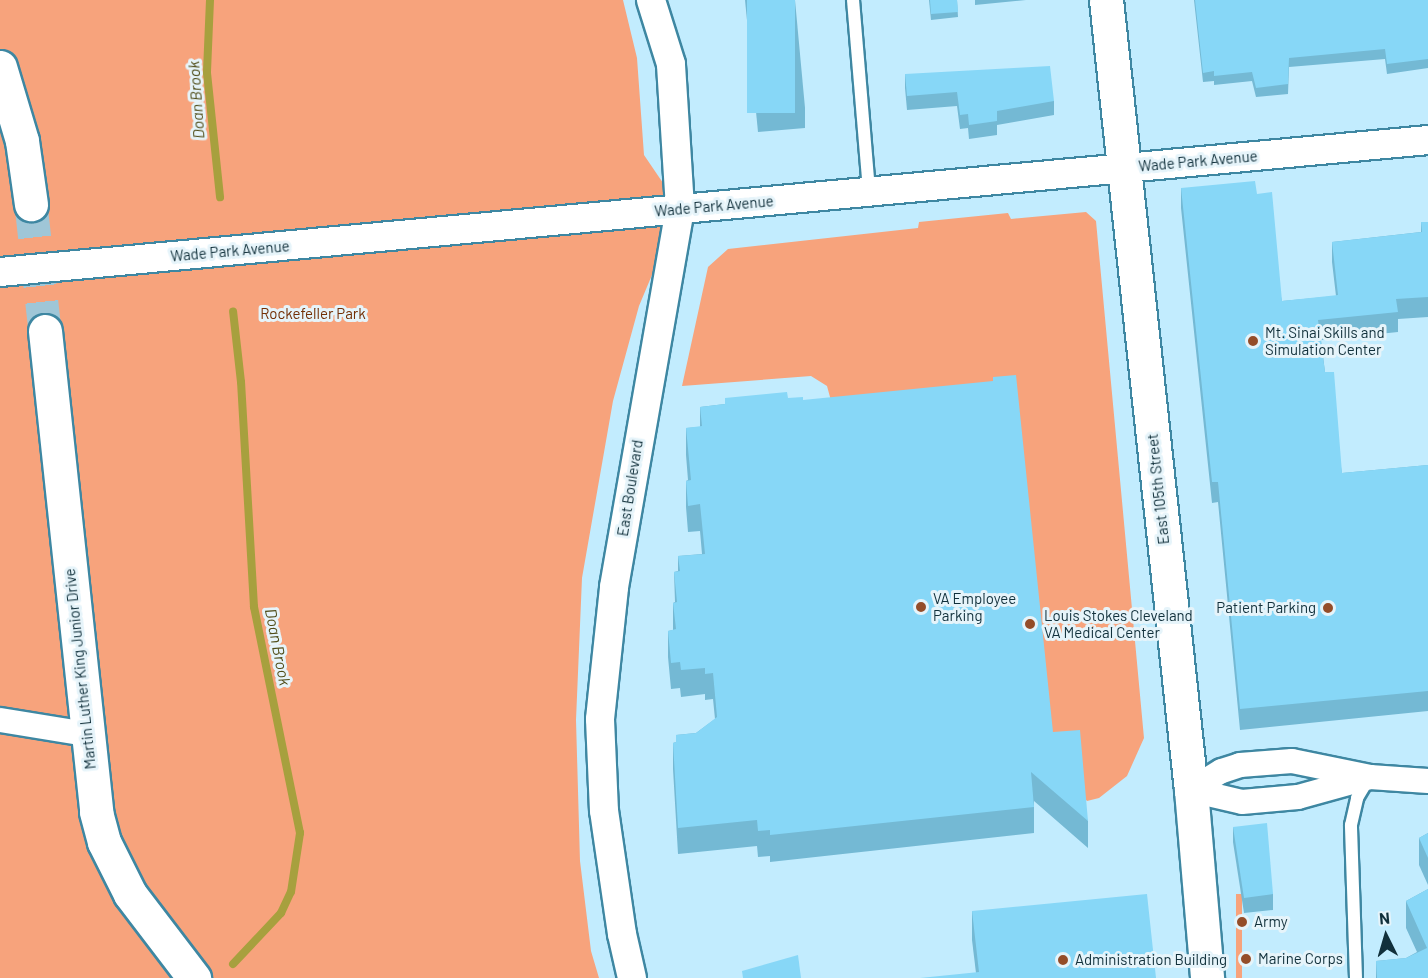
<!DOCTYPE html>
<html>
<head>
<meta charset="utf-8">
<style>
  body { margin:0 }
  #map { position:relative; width:1428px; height:978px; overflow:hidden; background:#c2ecfe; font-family:Barlow,sans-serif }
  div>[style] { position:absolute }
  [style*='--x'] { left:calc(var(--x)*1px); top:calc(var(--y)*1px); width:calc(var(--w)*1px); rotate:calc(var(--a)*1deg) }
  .green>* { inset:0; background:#f7a37c; transform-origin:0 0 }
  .stream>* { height:8px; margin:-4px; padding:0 4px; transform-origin:4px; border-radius:4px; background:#a7a03e }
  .secondary-tunnel>* { height:33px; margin-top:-16.5px; transform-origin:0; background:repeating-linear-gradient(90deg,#9fc6d7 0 33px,transparent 0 49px) }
  .roads { filter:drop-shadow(2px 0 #3e87a2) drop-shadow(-2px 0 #3e87a2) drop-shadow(0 2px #3e87a2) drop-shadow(0 -2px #3e87a2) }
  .service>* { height:12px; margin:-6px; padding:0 6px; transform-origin:6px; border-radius:6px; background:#fff }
  .minor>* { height:24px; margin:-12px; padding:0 12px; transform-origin:12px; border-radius:12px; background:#fff }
  .tertiary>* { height:28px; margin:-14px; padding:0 14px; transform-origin:14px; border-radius:14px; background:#fff }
  .secondary>* { height:33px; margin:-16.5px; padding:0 16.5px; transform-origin:16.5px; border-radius:16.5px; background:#fff }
  .wall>* { inset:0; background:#74b9d4 }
  .building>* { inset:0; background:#87d7f7; transform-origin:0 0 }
  .dots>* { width:16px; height:16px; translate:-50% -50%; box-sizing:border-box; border:3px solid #e6f4fa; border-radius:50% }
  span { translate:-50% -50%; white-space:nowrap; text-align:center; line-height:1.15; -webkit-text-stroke:6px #e6f4fa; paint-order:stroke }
  .street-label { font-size:15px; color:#11303b }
  .park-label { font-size:15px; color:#732f05 }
  .poi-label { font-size:15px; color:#11303b }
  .left { translate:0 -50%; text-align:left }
  .right { translate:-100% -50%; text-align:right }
  .water-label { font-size:16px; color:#504d19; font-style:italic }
  .north { position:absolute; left:1356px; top:906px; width:60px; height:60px; -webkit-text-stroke:4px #e6f4fa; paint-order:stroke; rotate:355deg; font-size:16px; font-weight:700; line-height:24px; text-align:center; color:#11303b }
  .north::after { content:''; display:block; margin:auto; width:21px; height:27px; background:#11303b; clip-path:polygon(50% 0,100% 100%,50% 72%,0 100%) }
</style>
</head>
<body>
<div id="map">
  <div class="green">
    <i style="clip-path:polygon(0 0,623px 0,637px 58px,644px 155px,680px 208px,639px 306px,613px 401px,582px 578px,576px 720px,580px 861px,591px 951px,599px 978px,0 978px)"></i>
    <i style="clip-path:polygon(1086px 212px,1096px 221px,1144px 738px,1127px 776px,1099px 798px,1087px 801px,1053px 759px,837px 423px,827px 386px,811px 376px,682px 386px,708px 267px,728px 249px,918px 228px,919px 222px,1008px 213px,1011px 219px)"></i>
    <i style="left:1236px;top:894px;width:6px;height:84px"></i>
  </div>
  <div class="stream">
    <i style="--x:210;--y:0;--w:73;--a:92.4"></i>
    <i style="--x:207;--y:73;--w:125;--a:84"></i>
    <i style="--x:233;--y:964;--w:70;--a:-46.7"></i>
    <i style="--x:281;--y:913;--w:23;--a:-65"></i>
    <i style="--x:291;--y:892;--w:60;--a:-81.3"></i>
    <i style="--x:300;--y:833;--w:231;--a:-101.5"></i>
    <i style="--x:254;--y:607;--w:225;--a:-93.3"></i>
    <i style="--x:241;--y:382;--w:71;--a:-96.4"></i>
  </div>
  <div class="secondary-tunnel">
    <i style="--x:31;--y:204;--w:128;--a:83.7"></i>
  </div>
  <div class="roads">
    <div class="service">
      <i style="--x:853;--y:0;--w:193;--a:85.2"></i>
      <i style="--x:1356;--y:978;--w:153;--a:-91.9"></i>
      <i style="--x:1351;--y:825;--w:28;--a:-77"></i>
      <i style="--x:1357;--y:798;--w:21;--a:-59"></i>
    </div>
    <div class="minor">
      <i style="--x:0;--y:720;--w:87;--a:9.2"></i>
      <i style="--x:1191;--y:790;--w:36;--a:-32"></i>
      <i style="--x:1222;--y:771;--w:19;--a:-18"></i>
      <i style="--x:1240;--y:765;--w:52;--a:-4.4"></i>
      <i style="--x:1292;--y:761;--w:80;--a:11.6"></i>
      <i style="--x:1370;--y:777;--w:58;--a:3.9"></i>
      <i style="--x:1191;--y:790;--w:52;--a:13.2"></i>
      <i style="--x:1242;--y:802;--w:56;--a:-5.1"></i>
      <i style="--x:1298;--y:797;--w:75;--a:-15.5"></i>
    </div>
    <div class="tertiary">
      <i style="--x:0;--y:272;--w:1434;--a:-5.28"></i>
      <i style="--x:632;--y:978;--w:45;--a:-102.8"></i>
      <i style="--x:622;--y:934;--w:124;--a:-98.3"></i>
      <i style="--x:604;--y:811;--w:92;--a:-92.5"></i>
      <i style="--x:600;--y:719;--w:133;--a:-83.9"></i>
      <i style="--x:614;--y:587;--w:385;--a:-80.1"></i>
      <i style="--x:680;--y:208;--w:144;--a:-93.6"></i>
      <i style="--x:671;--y:64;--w:67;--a:-107.4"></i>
    </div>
    <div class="secondary">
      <i style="--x:1106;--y:0;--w:795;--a:83.86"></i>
      <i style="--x:1191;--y:790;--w:189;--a:85.1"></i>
      <i style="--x:0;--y:67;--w:77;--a:73.4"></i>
      <i style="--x:22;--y:141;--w:64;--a:81.9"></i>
      <i style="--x:45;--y:331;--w:484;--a:83.9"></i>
      <i style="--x:96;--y:812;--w:31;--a:75"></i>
      <i style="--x:104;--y:842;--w:58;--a:63.4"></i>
      <i style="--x:130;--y:894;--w:106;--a:52.7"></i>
    </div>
  </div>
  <div class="wall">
    <i style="clip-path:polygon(745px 0,795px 0,805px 108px,805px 128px,758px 132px)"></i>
    <i style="clip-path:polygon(929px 0,957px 0,958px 17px,931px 20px)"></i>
    <i style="clip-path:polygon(975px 0,1026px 0,975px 5px)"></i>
    <i style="clip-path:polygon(1194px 0,1428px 0,1428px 68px,1387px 74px,1385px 59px,1289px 67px,1288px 94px,1256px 97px,1252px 81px,1214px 85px,1214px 81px,1203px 82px)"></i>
    <i style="clip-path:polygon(905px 74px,1054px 101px,1054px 115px,997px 125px,997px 135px,969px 139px,968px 128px,960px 129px,957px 106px,907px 110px,905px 88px)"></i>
    <i style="clip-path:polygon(1181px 188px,1257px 194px,1282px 301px,1336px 296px,1332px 262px,1332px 242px,1421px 232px,1421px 222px,1428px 222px,1428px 317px,1398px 319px,1398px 332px,1321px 340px,1325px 372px,1342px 473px,1428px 465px,1428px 711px,1240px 730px,1218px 502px,1212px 503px,1181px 208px)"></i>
    <i style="clip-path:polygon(725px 398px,788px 398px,803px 400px,1053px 732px,1088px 821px,1088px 848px,1034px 801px,1034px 833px,770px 862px,770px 856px,758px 857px,757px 846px,678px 854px,673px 769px,673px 743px,676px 742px,676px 735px,696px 733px,715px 719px,713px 699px,705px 700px,705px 694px,681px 697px,680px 688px,671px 689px,668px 657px,668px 631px,673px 630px,673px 603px,675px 602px,674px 572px,678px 571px,678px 556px,702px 554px,700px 531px,688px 532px,686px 507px,686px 481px,688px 480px,686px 455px,686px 428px,700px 427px,700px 407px,725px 404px)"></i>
    <i style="clip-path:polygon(1233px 827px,1273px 894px,1273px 910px,1244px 913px,1233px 842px)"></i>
    <i style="clip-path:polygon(1428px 833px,1428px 885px,1419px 865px,1419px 838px)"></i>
    <i style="clip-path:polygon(1428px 889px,1428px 978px,1376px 978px,1376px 961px,1406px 958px,1417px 952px,1406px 928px,1406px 901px)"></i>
    <i style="clip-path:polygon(972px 911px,1156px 978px,976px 973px,972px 940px)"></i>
  </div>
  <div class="building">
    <i style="left:747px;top:0;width:48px;height:113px"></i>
    <i style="clip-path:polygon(930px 0,957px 0,958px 12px,931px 14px)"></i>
    <i style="clip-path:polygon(1195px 0,1428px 0,1428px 59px,1387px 64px,1385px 49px,1289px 58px,1288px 84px,1256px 88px,1252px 72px,1214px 76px,1214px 71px,1203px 73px)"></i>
    <i style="clip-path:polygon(1050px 66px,1054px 101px,997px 111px,997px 121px,969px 125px,968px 114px,960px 115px,957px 92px,907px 96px,905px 74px)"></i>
    <i style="clip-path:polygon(1255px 181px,1257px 194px,1272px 192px,1282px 301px,1338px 295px,1332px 242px,1422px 232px,1421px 222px,1428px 222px,1428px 297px,1396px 299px,1398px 312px,1318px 320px,1325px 372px,1334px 372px,1342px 473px,1428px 465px,1428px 691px,1240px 709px,1218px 482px,1212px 482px,1181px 188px)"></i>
    <i style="clip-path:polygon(1016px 375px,1053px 732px,1080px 730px,1088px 821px,1031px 772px,1034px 807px,770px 835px,770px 830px,758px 831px,757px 820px,678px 828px,673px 743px,676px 742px,676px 735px,696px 733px,717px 717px,713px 673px,705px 674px,705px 668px,681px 670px,680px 662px,671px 663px,668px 631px,676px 629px,673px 603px,677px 602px,674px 572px,680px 571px,678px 556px,705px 554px,700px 504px,688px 506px,686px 481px,691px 480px,686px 428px,702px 426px,700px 407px,725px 404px,725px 398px,787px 392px,788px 398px,803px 397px,803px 400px,993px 381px,993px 377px)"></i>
    <i style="clip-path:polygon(1267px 823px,1273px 894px,1244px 898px,1233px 827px)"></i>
    <i style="clip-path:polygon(1428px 833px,1428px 858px,1419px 838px)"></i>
    <i style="clip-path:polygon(1428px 889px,1428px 978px,1377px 978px,1376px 961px,1406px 958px,1427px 948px,1406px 901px)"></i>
    <i style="clip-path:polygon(1147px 894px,1156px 978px,920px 978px,979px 972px,972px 911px)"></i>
    <i style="clip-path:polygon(798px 955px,801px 978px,743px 978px,742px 971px)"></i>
  </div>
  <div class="dots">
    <i style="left:1253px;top:341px;background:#944d29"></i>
    <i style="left:921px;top:607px;background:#944d29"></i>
    <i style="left:1328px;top:608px;background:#944d29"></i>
    <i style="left:1030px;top:624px;background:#944d29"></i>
    <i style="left:1242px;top:922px;background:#944d29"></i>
    <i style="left:1246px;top:959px;background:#944d29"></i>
    <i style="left:1063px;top:960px;background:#944d29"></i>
  </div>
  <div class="street-label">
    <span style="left:1198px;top:161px;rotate:-5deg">Wade Park Avenue</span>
    <span style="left:714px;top:206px;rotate:-5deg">Wade Park Avenue</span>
    <span style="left:230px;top:251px;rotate:-5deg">Wade Park Avenue</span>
    <span style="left:630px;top:488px;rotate:-81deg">East Boulevard</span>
    <span style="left:1158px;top:489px;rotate:-96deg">East 105th Street</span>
    <span style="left:80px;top:669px;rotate:-96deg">Martin Luther King Junior Drive</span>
  </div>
  <div class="park-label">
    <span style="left:313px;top:314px">Rockefeller Park</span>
  </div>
  <div class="poi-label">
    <span class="left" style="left:1265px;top:341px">Mt. Sinai Skills and<br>Simulation Center</span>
    <span class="left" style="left:933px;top:607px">VA Employee<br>Parking</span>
    <span class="right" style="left:1316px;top:608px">Patient Parking</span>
    <span class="left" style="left:1044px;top:624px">Louis Stokes Cleveland<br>VA Medical Center</span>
    <span class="left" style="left:1254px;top:922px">Army</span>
    <span class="left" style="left:1258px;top:959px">Marine Corps</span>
    <span class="left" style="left:1075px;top:960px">Administration Building</span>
  </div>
  <div class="water-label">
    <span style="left:196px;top:100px;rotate:-94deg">Doan Brook</span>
    <span style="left:278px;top:647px;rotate:79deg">Doan Brook</span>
  </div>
  <div class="north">N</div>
</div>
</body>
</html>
